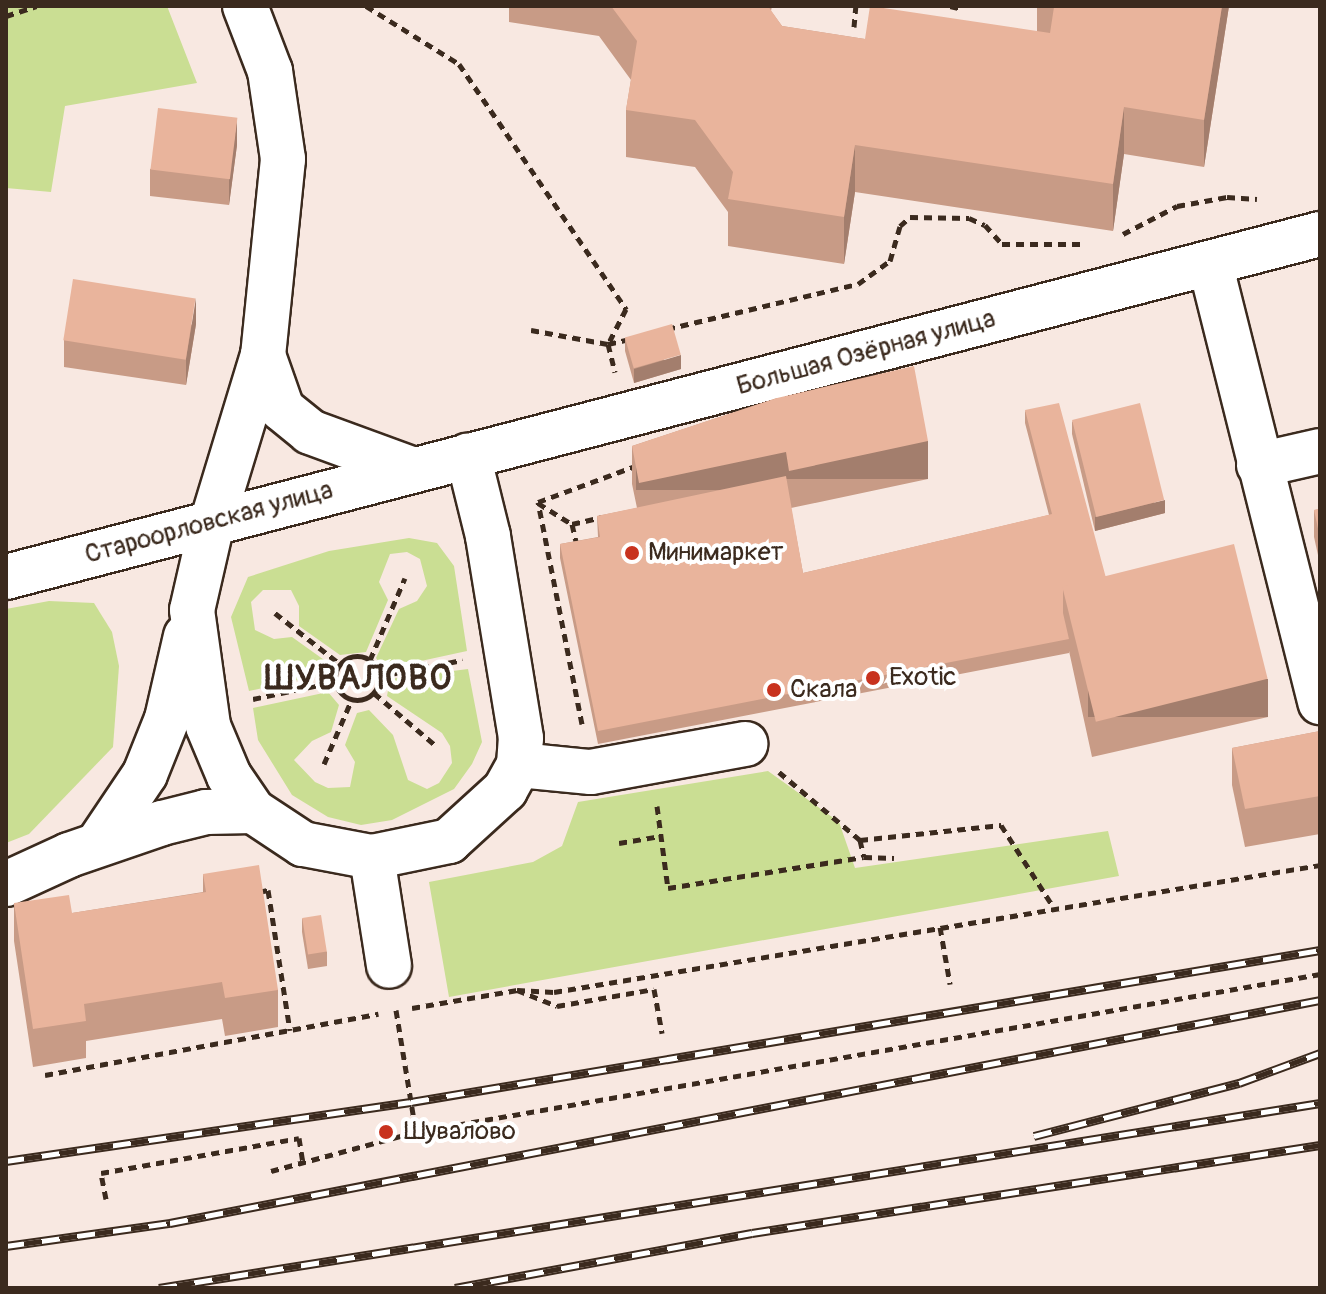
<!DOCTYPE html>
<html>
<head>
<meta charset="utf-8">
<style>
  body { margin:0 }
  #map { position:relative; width:1326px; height:1294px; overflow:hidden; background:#f8e8e1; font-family:Pangolin,sans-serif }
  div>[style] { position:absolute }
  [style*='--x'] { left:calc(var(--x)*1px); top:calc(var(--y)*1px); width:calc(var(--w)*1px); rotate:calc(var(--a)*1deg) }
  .green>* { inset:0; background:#cade93 }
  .path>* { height:5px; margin-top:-2.5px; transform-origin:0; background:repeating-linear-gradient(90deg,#3b2a1e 0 8px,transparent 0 14px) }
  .path>.ring { margin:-2.5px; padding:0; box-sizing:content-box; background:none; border:5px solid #3b2a1e; border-radius:50% }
  .roads { filter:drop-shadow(2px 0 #3b2a1e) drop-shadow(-2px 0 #3b2a1e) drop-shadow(0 2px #3b2a1e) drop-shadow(0 -2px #3b2a1e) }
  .minor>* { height:44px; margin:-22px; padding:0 22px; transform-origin:22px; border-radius:22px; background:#fff }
  .rail>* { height:9px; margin-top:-4.5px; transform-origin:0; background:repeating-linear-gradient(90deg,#fff 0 18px,#3b2a1e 0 36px); box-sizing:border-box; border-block:2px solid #3b2a1e }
  .wall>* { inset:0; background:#c89b86 }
  .shaded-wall>* { inset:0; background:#a37e6d; transform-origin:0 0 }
  .building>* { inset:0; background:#e9b49c; transform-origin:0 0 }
  .dots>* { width:22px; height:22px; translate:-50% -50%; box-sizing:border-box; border:4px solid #fff; border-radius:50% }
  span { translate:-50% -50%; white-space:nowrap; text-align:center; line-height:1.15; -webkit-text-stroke:8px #fff; paint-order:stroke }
  .street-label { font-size:26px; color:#3b2a1e }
  .poi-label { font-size:26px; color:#3b2a1e }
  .left { translate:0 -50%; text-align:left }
  .district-label { font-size:34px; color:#3b2a1e; font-weight:700; letter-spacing:2px }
  .frame { position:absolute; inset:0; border:8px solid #3b2a1e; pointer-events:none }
</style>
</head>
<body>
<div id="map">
  <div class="green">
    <i style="clip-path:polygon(6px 6px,167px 6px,197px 83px,65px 106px,51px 192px,6px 188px)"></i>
    <i style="clip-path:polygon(409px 538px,437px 543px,454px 566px,467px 651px,384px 669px,376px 658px,399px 609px,417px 601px,427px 586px,420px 559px,407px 552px,390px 554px,379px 582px,388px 600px,366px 652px,340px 655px,299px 626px,299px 606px,291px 590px,263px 590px,251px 602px,255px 630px,274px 639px,292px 637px,327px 662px,325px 674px,249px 691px,231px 617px,248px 577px,329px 551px)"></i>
    <i style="clip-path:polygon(49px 601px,94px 603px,112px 632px,119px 666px,113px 747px,29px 834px,6px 843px,6px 609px)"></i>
    <i style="clip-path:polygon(468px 669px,482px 742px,472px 764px,454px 789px,392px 820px,361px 825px,328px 817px,292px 795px,258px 740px,253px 708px,328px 692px,339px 705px,331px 732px,312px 741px,294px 760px,315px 782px,328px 788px,350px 787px,355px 762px,345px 745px,357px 713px,369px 710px,393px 735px,408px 780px,427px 789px,439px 783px,452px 763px,450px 746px,442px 733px,387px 696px,390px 679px)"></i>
    <i style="clip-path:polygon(768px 771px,839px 822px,855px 868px,1108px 831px,1119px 876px,449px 997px,429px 882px,533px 862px,562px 846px,578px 802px)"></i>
  </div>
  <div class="path">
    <i style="--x:366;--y:6;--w:110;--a:31.9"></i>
    <i style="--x:459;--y:64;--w:297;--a:55.7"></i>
    <i style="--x:626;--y:309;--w:39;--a:117"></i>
    <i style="--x:950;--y:6;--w:9;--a:13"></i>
    <i style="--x:6;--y:16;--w:32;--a:-18"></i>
    <i style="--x:854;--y:27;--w:21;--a:-85"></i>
    <i style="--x:1123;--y:234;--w:61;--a:-27.4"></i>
    <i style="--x:1177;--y:206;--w:51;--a:-10.2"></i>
    <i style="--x:1227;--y:197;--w:30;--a:4"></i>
    <i style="--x:667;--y:329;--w:196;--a:-13.3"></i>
    <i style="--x:858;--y:284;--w:39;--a:-36"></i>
    <i style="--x:890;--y:261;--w:36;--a:-74"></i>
    <i style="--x:900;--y:226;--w:13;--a:-42"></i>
    <i style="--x:910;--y:217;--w:59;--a:1"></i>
    <i style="--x:969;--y:218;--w:17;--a:24"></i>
    <i style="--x:985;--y:225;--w:25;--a:48"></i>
    <i style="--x:1002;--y:244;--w:81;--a:0"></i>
    <i style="--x:531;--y:330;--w:78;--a:10.3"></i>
    <i style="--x:608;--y:344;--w:29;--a:76"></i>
    <i style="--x:608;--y:344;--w:23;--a:-13"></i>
    <i style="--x:538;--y:503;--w:40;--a:32"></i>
    <i style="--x:572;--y:524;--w:31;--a:-13"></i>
    <i style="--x:572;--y:524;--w:23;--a:77"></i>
    <i style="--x:275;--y:613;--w:83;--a:38.1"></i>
    <i class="ring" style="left:335px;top:656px;width:39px;height:39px"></i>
    <i style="--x:370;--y:660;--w:89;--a:-66.9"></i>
    <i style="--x:380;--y:676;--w:84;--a:-11"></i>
    <i style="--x:374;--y:693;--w:80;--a:40.4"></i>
    <i style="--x:253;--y:699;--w:83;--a:-11.9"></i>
    <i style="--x:582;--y:724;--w:226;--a:-101.2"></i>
    <i style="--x:538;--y:502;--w:107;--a:-20.3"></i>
    <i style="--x:324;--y:764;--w:71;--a:-66.7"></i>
    <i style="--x:779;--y:772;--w:106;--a:40"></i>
    <i style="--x:860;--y:840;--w:17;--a:77"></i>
    <i style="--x:657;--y:806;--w:83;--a:82.4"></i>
    <i style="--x:668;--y:888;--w:198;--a:-9"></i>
    <i style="--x:864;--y:857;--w:30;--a:2"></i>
    <i style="--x:860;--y:840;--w:142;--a:-6.1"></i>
    <i style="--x:1001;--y:825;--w:98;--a:57.4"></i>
    <i style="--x:619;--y:843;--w:43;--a:-9.5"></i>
    <i style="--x:259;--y:892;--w:9;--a:-13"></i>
    <i style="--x:268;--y:890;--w:142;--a:81.1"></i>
    <i style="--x:940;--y:927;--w:58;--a:80"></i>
    <i style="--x:517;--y:990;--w:37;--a:3"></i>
    <i style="--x:554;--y:992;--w:776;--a:-9.41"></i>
    <i style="--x:412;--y:1008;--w:107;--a:-9.7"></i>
    <i style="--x:517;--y:990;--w:43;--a:21.8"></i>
    <i style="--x:557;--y:1006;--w:98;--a:-9.9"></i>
    <i style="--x:654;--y:989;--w:45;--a:79.7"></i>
    <i style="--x:396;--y:1010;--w:124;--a:80.7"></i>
    <i style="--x:45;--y:1075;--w:339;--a:-10.4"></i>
    <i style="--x:271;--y:1171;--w:150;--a:-15.1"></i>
    <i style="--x:416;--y:1132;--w:918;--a:-9.91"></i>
    <i style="--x:106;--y:1199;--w:26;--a:-101"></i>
    <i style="--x:101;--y:1173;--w:201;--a:-10"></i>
    <i style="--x:299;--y:1138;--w:26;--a:81"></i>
  </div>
  <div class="roads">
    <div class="minor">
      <i style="--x:245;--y:6;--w:70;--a:69"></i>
      <i style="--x:270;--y:71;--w:89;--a:81.6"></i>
      <i style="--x:283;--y:159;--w:197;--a:95.8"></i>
      <i style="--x:263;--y:355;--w:57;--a:70.6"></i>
      <i style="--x:282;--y:409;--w:36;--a:39"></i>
      <i style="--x:310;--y:432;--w:108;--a:20.1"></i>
      <i style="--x:1210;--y:263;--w:453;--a:75.9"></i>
      <i style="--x:263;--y:355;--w:176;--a:106.9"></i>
      <i style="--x:212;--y:523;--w:89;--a:102.9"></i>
      <i style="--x:192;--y:610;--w:117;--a:82.1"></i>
      <i style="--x:208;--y:726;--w:54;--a:67.2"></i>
      <i style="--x:229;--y:776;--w:42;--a:55.6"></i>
      <i style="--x:253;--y:811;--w:60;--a:33.4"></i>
      <i style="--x:303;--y:844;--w:70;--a:10.7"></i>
      <i style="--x:372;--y:857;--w:79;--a:-11.7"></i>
      <i style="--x:449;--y:841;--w:76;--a:-42.3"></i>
      <i style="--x:505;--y:790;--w:29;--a:-61"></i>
      <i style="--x:519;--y:765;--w:27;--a:-86"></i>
      <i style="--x:521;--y:738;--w:205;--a:-99.3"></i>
      <i style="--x:488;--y:536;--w:83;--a:-103.9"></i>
      <i style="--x:1259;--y:465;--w:63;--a:-12.9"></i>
      <i style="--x:6;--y:577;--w:1358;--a:-14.63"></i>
      <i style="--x:519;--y:765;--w:72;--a:5.6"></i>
      <i style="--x:591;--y:772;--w:157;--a:-10.3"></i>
      <i style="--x:98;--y:844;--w:84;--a:-56.1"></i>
      <i style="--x:145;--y:774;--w:59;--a:-68.2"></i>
      <i style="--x:167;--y:719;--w:85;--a:-77.1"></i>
      <i style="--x:372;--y:857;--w:110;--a:81.1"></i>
      <i style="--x:6;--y:884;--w:69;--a:-24.7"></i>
      <i style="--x:69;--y:855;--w:98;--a:-19"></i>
      <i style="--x:162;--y:823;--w:45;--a:-14"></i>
      <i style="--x:206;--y:812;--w:47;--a:-1.2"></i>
    </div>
  </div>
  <div class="rail">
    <i style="--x:1034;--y:1136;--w:212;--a:-14.5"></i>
    <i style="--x:1239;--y:1083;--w:86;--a:-20.3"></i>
    <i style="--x:6;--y:1161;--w:409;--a:-8.3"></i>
    <i style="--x:411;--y:1102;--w:922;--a:-9.49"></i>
    <i style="--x:6;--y:1246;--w:166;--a:-8"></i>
    <i style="--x:170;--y:1223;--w:1171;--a:-10.97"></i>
    <i style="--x:159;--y:1288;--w:1176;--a:-9.05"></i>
    <i style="--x:455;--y:1288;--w:302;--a:-10.5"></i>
    <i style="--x:752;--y:1233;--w:575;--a:-8.81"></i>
  </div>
  <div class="wall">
    <i style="clip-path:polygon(509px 6px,772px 6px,771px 11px,782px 26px,865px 39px,1037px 31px,1037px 6px,1229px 6px,1204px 167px,1124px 154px,1113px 231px,855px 192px,844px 264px,728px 246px,728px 212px,695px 167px,626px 157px,626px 110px,631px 80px,599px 36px,509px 22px)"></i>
    <i style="clip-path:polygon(237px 145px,229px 205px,150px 196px,150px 169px)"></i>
    <i style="clip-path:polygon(196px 324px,186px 385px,64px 367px,64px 340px)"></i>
    <i style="clip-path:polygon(625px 338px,681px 369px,634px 383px,625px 351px)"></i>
    <i style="clip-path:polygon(777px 398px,928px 479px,791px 508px,803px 573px,1049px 515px,1025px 423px,1025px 410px,1106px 578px,1268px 717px,1092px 757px,1069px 651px,1069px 653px,598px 744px,560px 558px,560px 544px,598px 537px,597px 516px,637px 508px,632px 484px,632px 446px)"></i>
    <i style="clip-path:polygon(1072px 421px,1165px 513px,1095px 531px,1072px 434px)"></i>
    <i style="clip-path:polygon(1320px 509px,1320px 564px,1314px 537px,1314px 510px)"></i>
    <i style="clip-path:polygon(1320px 731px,1320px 834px,1245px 847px,1232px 785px,1232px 748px)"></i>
    <i style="clip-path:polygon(203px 874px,278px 990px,278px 1027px,225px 1036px,222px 1019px,86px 1041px,86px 1058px,33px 1067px,14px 941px,14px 903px,72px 913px,203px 892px)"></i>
    <i style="clip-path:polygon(302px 918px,327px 952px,327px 966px,308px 969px,302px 932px)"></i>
  </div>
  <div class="shaded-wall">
    <i style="clip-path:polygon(1222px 6px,1229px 6px,1204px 167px,1204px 120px)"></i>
    <i style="clip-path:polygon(1124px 107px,1124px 154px,1113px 231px,1113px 184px)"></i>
    <i style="clip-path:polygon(237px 118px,237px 145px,229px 205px,229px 179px)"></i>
    <i style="clip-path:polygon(855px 145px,855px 192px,844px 264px,844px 217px)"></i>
    <i style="clip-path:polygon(196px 298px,196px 324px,186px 385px,186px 359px)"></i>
    <i style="clip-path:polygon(681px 355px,681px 369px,634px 383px,634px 369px)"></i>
    <i style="left:928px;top:441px;width:38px;height:142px;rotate:90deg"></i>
    <i style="left:786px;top:452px;width:38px;height:150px;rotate:90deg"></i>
    <i style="clip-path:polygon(1165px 500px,1165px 513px,1095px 531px,1095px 517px)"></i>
    <i style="left:1268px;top:679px;width:38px;height:180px;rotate:90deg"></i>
  </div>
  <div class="building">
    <i style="clip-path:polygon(611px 6px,768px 6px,782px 26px,865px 39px,870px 6px,1050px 33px,1054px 7px,1050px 6px,1222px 6px,1204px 120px,1124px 107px,1113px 184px,855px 145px,844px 217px,728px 199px,733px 172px,695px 120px,626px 110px,637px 41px)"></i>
    <i style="left:158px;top:108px;width:80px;height:62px;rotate:7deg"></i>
    <i style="left:73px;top:279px;width:124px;height:62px;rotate:9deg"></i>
    <i style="left:672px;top:324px;width:32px;height:49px;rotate:74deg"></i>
    <i style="clip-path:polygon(914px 366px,928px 441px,789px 471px,786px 452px,639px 483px,632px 446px,777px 398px)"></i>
    <i style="clip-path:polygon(1059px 403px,1106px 578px,1063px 589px,1063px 613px,1069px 639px,598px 731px,560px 544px,600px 537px,597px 516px,786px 476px,803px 573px,1052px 514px,1025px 410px)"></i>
    <i style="left:1140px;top:403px;width:100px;height:70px;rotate:76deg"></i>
    <i style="clip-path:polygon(1320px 509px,1320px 538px,1314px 510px)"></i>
    <i style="left:1234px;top:544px;width:139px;height:177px;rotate:76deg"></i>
    <i style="clip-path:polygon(1320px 731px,1320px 796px,1245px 809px,1232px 748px)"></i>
    <i style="clip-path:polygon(259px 865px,278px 990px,225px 998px,222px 982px,84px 1004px,86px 1021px,33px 1029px,14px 903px,69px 895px,72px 913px,206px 892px,203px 874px)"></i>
    <i style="left:321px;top:915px;width:37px;height:19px;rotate:81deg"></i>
  </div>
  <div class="dots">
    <i style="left:632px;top:553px;background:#c8321e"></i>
    <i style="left:873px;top:678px;background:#c8321e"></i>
    <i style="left:774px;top:690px;background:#c8321e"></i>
    <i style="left:386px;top:1132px;background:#c8321e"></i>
  </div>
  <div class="street-label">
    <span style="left:866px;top:353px;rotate:-15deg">Большая Озёрная улица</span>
    <span style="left:209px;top:523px;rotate:-15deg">Староорловская улица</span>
  </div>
  <div class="poi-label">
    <span class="left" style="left:648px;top:553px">Минимаркет</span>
    <span class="left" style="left:889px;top:678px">Exotic</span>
    <span class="left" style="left:790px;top:690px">Скала</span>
    <span class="left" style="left:404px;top:1132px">Шувалово</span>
  </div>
  <div class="district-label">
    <span style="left:359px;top:679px">ШУВАЛОВО</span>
  </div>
  <div class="frame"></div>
</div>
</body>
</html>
